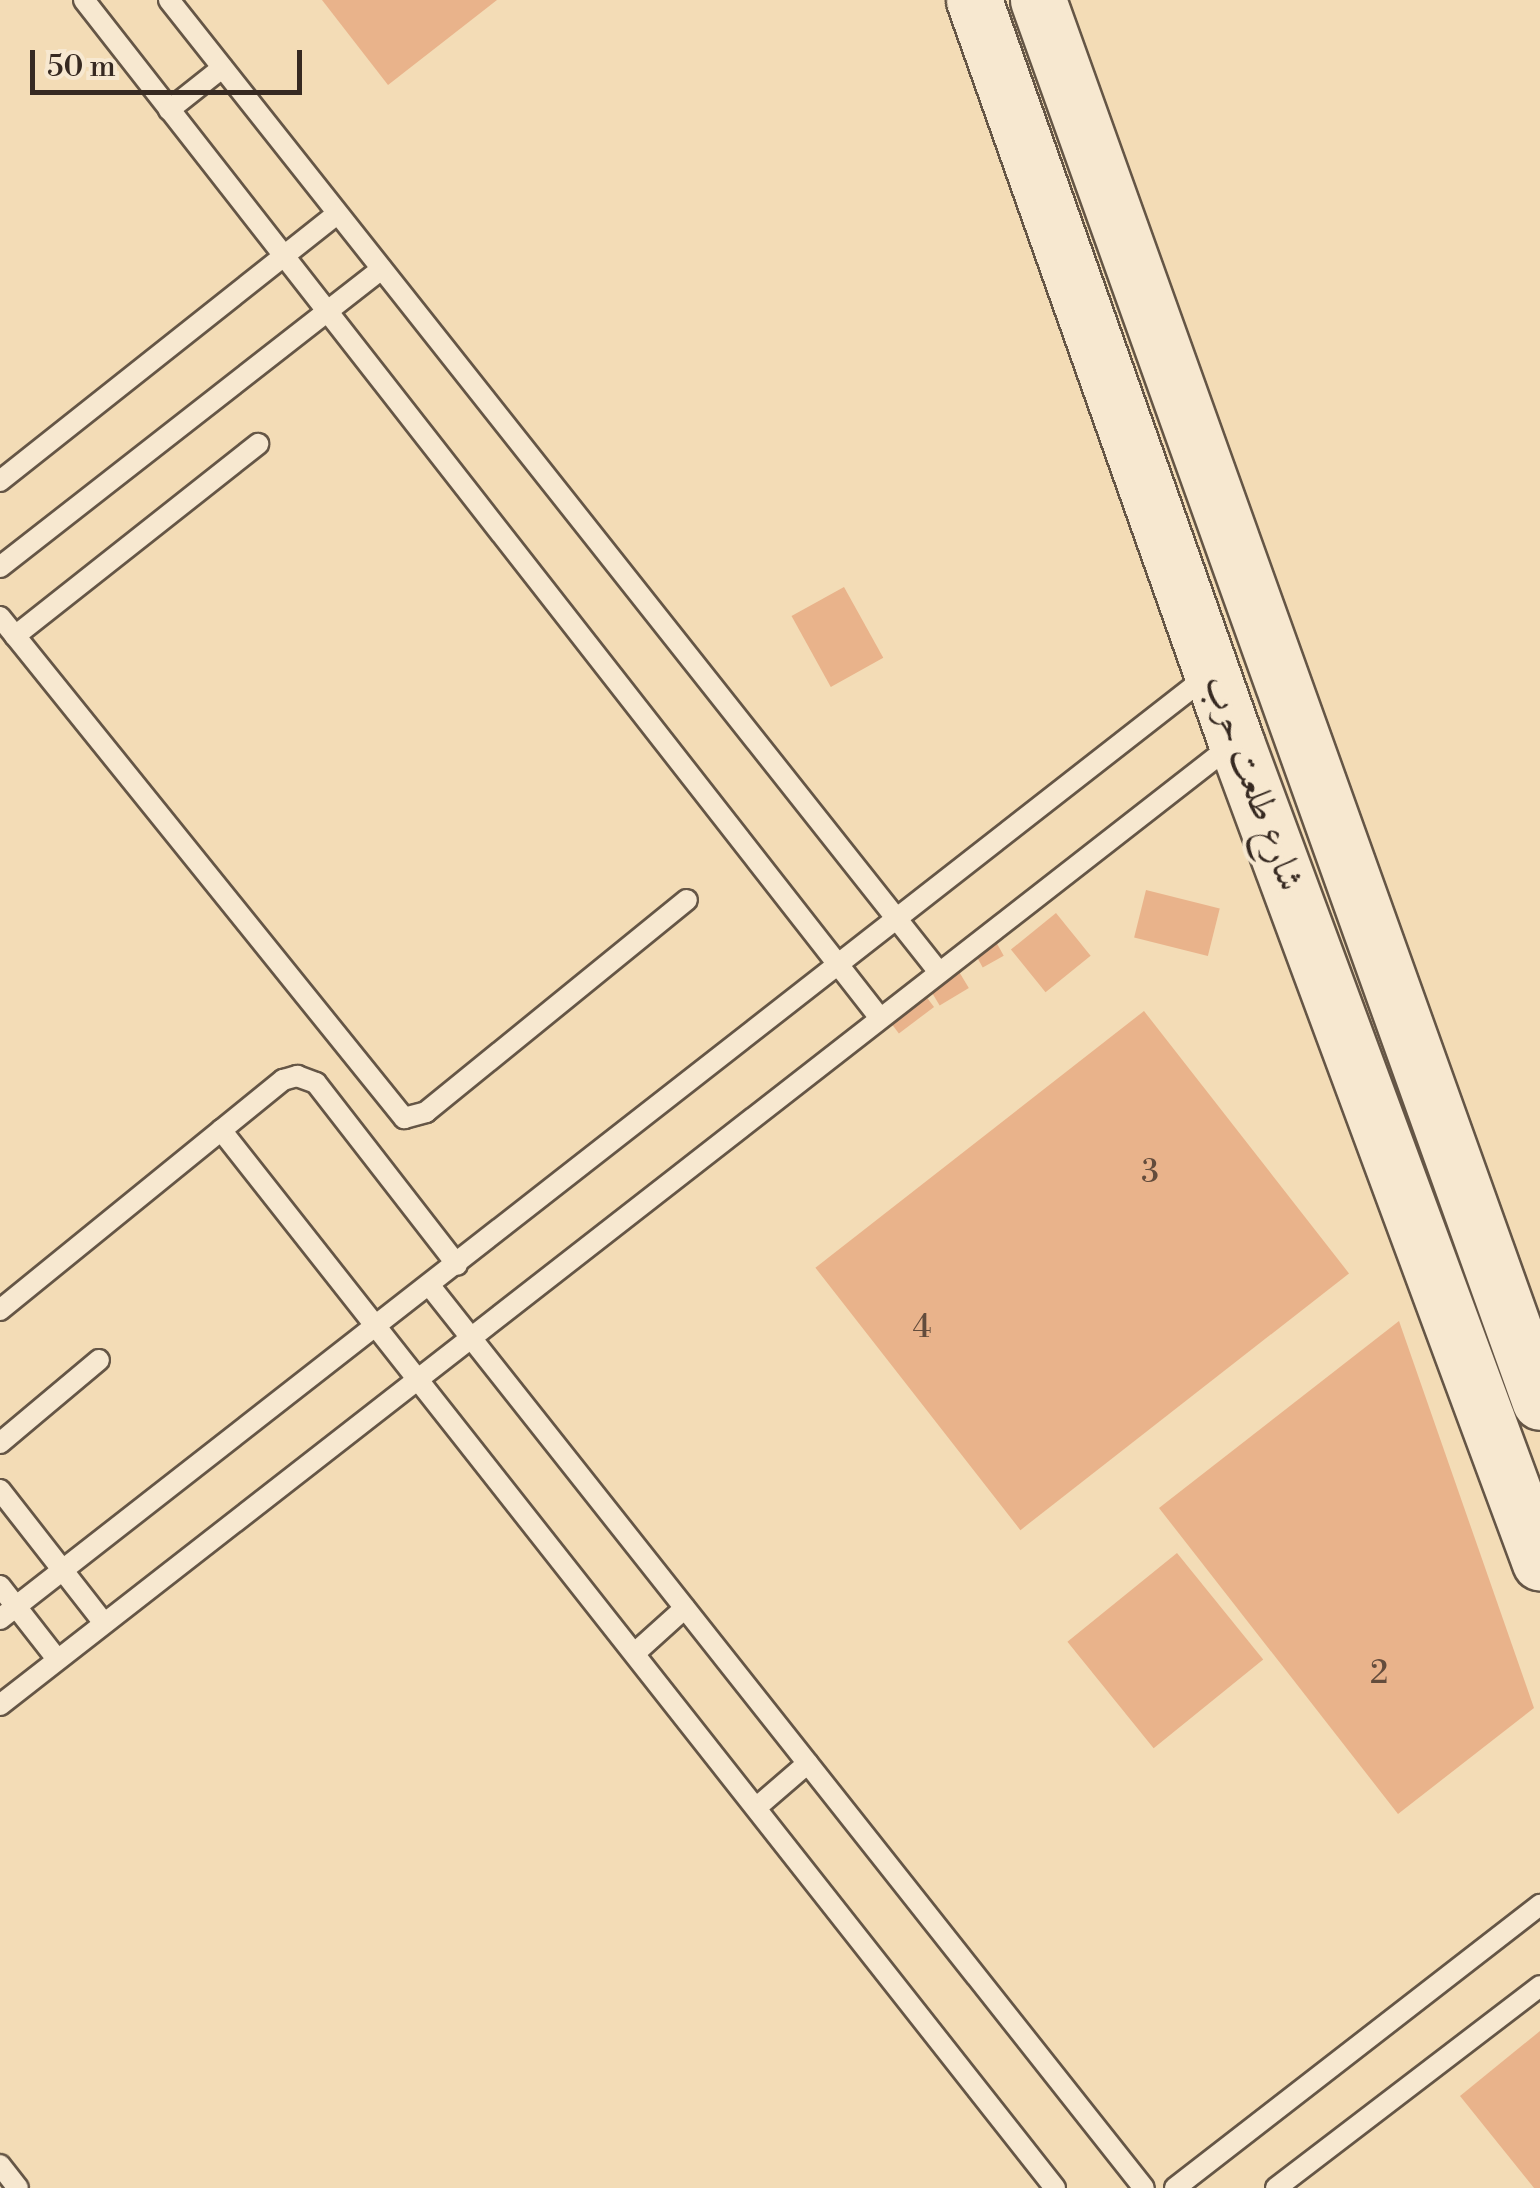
<!DOCTYPE html>
<html>
<head>
<meta charset="utf-8">
<style>
  body { margin:0 }
  #map { position:relative; width:1540px; height:2188px; overflow:hidden; background:#f3dcb6; font-family:"Libre Bodoni",Amiri,serif }
  div>[style] { position:absolute }
  [style*='--x'] { left:calc(var(--x)*1px); top:calc(var(--y)*1px); width:calc(var(--w)*1px); rotate:calc(var(--a)*1deg) }
  .building>* { inset:0; background:#e9b38b; transform-origin:0 0 }
  .roads { filter:drop-shadow(2px 0 #655646) drop-shadow(-2px 0 #655646) drop-shadow(0 2px #655646) drop-shadow(0 -2px #655646) }
  .service>* { height:20px; margin:-10px; padding:0 10px; transform-origin:10px; border-radius:10px; background:#f7e8d0 }
  .secondary>* { height:55px; margin:-27.5px; padding:0 27.5px; transform-origin:27.5px; border-radius:27.5px; background:#f7e8d0 }
  span { translate:-50% -50%; white-space:nowrap; text-align:center; line-height:1.15; -webkit-text-stroke:8px #f7e8d0; paint-order:stroke }
  .number-label { font-size:32px; color:#634c3c }
  .number-label span { -webkit-text-stroke-width:0 }
  .street-label { font-size:38px; color:#362921 }
  .scale { position:absolute; left:30px; top:50px; width:272px; height:45px; box-sizing:border-box; border:5px solid #362921; border-top:0; padding-left:12px; font-size:30px; line-height:35px; white-space:nowrap; color:#362921; -webkit-text-stroke:8px #f7e8d0; paint-order:stroke }
</style>
</head>
<body>
<div id="map">
  <div class="building">
    <i style="clip-path:polygon(322px 0,497px 0,388px 85px)"></i>
    <i style="left:844px;top:587px;width:81px;height:60px;rotate:61deg"></i>
    <i style="left:1146px;top:890px;width:76px;height:49px;rotate:14deg"></i>
    <i style="left:1056px;top:913px;width:55px;height:58px;rotate:51deg"></i>
    <i style="left:995px;top:940px;width:18px;height:24px;rotate:61deg"></i>
    <i style="left:958px;top:970px;width:21px;height:34px;rotate:59deg"></i>
    <i style="left:922px;top:991px;width:20px;height:44px;rotate:53deg"></i>
    <i style="left:1144px;top:1011px;width:333px;height:417px;rotate:52deg"></i>
    <i style="clip-path:polygon(1399px 1321px,1534px 1708px,1398px 1814px,1159px 1508px)"></i>
    <i style="left:1177px;top:1553px;width:137px;height:141px;rotate:51deg"></i>
    <i style="clip-path:polygon(1540px 2031px,1540px 2188px,1534px 2188px,1460px 2096px)"></i>
  </div>
  <div class="roads">
    <div class="service">
      <i style="--x:84;--y:0;--w:1291;--a:51.98"></i>
      <i style="--x:169;--y:0;--w:1239;--a:51.62"></i>
      <i style="--x:169;--y:110;--w:68;--a:-38.4"></i>
      <i style="--x:0;--y:481;--w:430;--a:-38.4"></i>
      <i style="--x:0;--y:567;--w:484;--a:-38"></i>
      <i style="--x:0;--y:617;--w:644;--a:51.12"></i>
      <i style="--x:404;--y:1118;--w:23;--a:-15"></i>
      <i style="--x:426;--y:1112;--w:336;--a:-39.1"></i>
      <i style="--x:15;--y:636;--w:310;--a:-38.3"></i>
      <i style="--x:221;--y:1130;--w:1347;--a:51.75"></i>
      <i style="--x:430;--y:1286;--w:1150;--a:51.64"></i>
      <i style="--x:0;--y:1310;--w:365;--a:-39.1"></i>
      <i style="--x:283;--y:1080;--w:15;--a:-16"></i>
      <i style="--x:297;--y:1076;--w:20;--a:20"></i>
      <i style="--x:316;--y:1083;--w:230;--a:52.2"></i>
      <i style="--x:0;--y:1443;--w:129;--a:-40"></i>
      <i style="--x:0;--y:1490;--w:167;--a:52"></i>
      <i style="--x:0;--y:1586;--w:93;--a:52"></i>
      <i style="--x:0;--y:1619;--w:1532;--a:-38"></i>
      <i style="--x:635;--y:1653;--w:67;--a:-42"></i>
      <i style="--x:0;--y:1705;--w:1563;--a:-37.93"></i>
      <i style="--x:757;--y:1807;--w:67;--a:-40.8"></i>
      <i style="--x:0;--y:2165;--w:29;--a:52"></i>
      <i style="--x:1175;--y:2188;--w:462;--a:-37.8"></i>
      <i style="--x:1276;--y:2188;--w:332;--a:-37.4"></i>
    </div>
    <div class="secondary">
      <i style="--x:974;--y:0;--w:787;--a:70.55"></i>
      <i style="--x:1236;--y:742;--w:875;--a:69.68"></i>
      <i style="--x:1038;--y:0;--w:1489;--a:70.3"></i>
    </div>
  </div>
  <div class="number-label">
    <span style="left:1150px;top:1172px">3</span>
    <span style="left:922px;top:1327px">4</span>
    <span style="left:1379px;top:1673px">2</span>
  </div>
  <div class="street-label">
    <span style="left:1253px;top:783px;rotate:70deg">شارع طلعت حرب</span>
  </div>
  <div class="scale">50 m</div>
</div>
</body>
</html>
